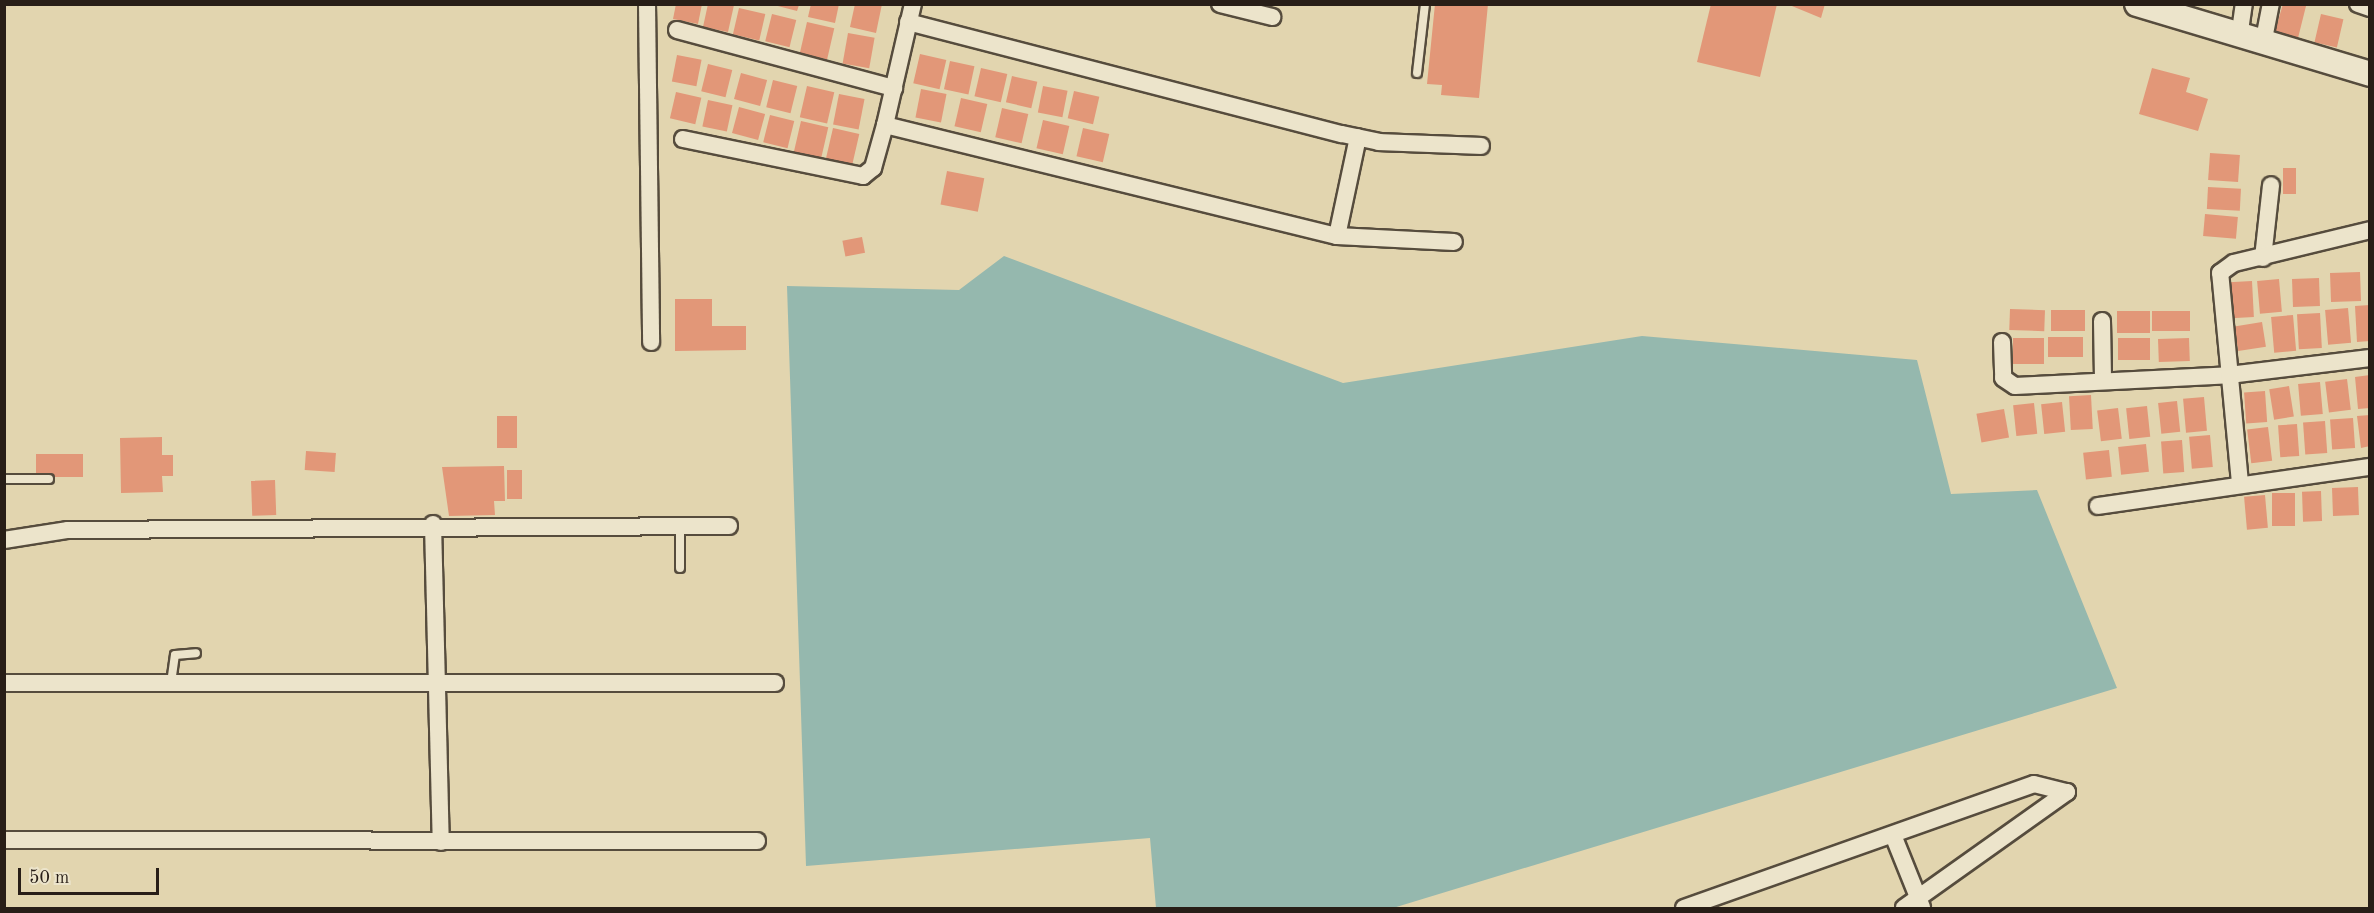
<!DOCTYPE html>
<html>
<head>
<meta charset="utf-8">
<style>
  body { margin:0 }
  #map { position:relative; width:2374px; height:913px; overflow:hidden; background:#e2d5af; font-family:"Old Standard TT",serif }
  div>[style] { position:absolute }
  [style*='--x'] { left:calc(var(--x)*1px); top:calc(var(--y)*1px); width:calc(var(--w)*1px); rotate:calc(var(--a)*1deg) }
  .water>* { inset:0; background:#95b8ae }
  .building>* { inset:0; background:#e29778; transform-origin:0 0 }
  .roads { filter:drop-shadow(2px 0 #564c3d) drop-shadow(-2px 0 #564c3d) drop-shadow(0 2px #564c3d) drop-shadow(0 -2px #564c3d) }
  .lane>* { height:8px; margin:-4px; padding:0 4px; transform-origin:4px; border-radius:4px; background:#ece4cb }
  .street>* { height:16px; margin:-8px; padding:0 8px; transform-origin:8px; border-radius:8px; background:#ece4cb }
  .secondary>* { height:24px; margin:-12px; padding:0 12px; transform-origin:12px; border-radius:12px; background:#ece4cb }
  span { translate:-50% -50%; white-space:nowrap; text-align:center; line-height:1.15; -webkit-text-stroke:6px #ece4cb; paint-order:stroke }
  .frame { position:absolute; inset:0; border:6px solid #281e17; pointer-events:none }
  .scale { position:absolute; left:18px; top:868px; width:141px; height:27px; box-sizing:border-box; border:3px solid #281e17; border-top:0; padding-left:8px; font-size:18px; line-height:21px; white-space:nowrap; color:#281e17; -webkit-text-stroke:4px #ece4cb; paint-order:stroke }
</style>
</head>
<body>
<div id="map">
  <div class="water">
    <i style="clip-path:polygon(1004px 256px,1343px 383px,1642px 336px,1917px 360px,1951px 494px,2037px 490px,2117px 688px,1393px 908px,1156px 908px,1150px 838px,806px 866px,787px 286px,959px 290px)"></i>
  </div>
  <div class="building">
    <i style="clip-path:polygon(676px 4px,702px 4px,698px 24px,673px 19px)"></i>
    <i style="clip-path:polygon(708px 4px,734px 5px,728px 32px,703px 27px)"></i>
    <i style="clip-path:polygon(811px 4px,839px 4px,835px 23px,808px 17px)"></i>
    <i style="clip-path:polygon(855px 4px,882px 4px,876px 33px,850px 27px)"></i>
    <i style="clip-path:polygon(1435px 4px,1488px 4px,1479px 98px,1441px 95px,1442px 85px,1427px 84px)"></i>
    <i style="clip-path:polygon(1711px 4px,1777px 4px,1760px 77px,1697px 62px)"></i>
    <i style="clip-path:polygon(1787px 4px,1825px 4px,1821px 18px)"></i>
    <i style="clip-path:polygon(2283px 4px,2306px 6px,2298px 38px,2275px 31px)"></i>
    <i style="clip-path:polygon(774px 5px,799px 5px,797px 11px)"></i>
    <i style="left:739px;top:8px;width:27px;height:27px;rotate:13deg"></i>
    <i style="left:772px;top:14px;width:25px;height:28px;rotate:14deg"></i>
    <i style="left:2321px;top:14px;width:23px;height:29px;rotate:13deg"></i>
    <i style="left:807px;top:22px;width:28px;height:32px;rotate:13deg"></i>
    <i style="left:848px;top:33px;width:27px;height:31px;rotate:10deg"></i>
    <i style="left:920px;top:54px;width:27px;height:30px;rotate:13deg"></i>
    <i style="left:677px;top:55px;width:25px;height:27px;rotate:11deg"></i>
    <i style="left:950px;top:61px;width:25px;height:29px;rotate:12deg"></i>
    <i style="left:708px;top:64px;width:25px;height:28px;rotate:14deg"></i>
    <i style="left:981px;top:68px;width:27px;height:29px;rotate:13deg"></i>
    <i style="clip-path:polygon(2152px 68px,2190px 78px,2186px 92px,2208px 99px,2198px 131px,2139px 114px)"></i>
    <i style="left:741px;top:73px;width:27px;height:27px;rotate:15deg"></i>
    <i style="left:1012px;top:76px;width:26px;height:27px;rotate:13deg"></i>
    <i style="left:773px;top:80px;width:25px;height:28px;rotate:14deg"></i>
    <i style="left:807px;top:86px;width:28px;height:32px;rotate:13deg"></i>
    <i style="left:1043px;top:86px;width:25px;height:27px;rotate:11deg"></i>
    <i style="left:921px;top:89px;width:26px;height:29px;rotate:11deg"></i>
    <i style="left:1074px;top:91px;width:26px;height:28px;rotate:13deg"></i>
    <i style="left:676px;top:92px;width:26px;height:27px;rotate:13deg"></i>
    <i style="left:839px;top:94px;width:26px;height:31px;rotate:11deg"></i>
    <i style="left:961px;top:98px;width:27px;height:29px;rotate:13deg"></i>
    <i style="left:708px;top:100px;width:25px;height:27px;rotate:12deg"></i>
    <i style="left:739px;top:107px;width:27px;height:27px;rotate:15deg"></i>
    <i style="left:1002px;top:108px;width:27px;height:30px;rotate:13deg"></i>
    <i style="left:770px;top:115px;width:25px;height:28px;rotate:14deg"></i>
    <i style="left:1043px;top:120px;width:27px;height:29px;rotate:13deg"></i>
    <i style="left:801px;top:121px;width:28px;height:32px;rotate:13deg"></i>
    <i style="left:833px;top:128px;width:27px;height:32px;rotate:13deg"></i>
    <i style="left:1083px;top:128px;width:27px;height:29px;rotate:13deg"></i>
    <i style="left:2210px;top:153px;width:30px;height:27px;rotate:4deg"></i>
    <i style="left:2283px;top:168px;width:13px;height:26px"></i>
    <i style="left:947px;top:171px;width:38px;height:34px;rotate:11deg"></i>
    <i style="left:2208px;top:187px;width:33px;height:22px;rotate:3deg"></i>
    <i style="left:2205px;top:214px;width:33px;height:22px;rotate:5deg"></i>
    <i style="left:862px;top:237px;width:16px;height:20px;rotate:79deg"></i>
    <i style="left:2360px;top:272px;width:29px;height:30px;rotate:88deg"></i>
    <i style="left:2319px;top:278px;width:28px;height:27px;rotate:88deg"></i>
    <i style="left:2279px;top:279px;width:33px;height:22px;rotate:85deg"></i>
    <i style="left:2252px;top:281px;width:36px;height:23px;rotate:87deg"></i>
    <i style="clip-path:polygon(675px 299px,712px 299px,712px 326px,746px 326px,746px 350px,675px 351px)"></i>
    <i style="clip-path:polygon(2370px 305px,2370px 341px,2357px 342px,2355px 306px)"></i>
    <i style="left:2348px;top:308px;width:35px;height:23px;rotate:85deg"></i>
    <i style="left:2010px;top:309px;width:35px;height:21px;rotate:2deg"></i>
    <i style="left:2051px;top:310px;width:34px;height:21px"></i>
    <i style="left:2117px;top:311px;width:33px;height:22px"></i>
    <i style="left:2190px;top:311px;width:20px;height:38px;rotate:90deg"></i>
    <i style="left:2320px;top:313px;width:35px;height:23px;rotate:87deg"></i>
    <i style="left:2293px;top:315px;width:36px;height:22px;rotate:85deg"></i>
    <i style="left:2262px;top:322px;width:25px;height:28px;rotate:81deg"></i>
    <i style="left:2083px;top:337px;width:20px;height:35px;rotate:90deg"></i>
    <i style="left:2013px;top:338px;width:31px;height:26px"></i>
    <i style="left:2118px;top:338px;width:32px;height:22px"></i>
    <i style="left:2189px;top:338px;width:23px;height:31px;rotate:88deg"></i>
    <i style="clip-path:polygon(2370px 375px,2370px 408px,2358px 409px,2355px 377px)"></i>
    <i style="left:2347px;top:379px;width:31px;height:22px;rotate:83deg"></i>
    <i style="left:2320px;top:382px;width:32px;height:22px;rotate:85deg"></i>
    <i style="left:2289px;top:386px;width:31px;height:20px;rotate:81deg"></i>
    <i style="left:2265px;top:391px;width:31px;height:21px;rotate:86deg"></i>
    <i style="left:2091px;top:395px;width:34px;height:22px;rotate:87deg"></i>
    <i style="left:2204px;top:397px;width:34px;height:21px;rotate:85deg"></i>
    <i style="left:2177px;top:401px;width:31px;height:19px;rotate:84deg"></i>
    <i style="left:2062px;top:402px;width:30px;height:21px;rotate:84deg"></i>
    <i style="left:2034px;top:403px;width:31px;height:21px;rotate:84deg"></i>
    <i style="left:2147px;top:406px;width:31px;height:21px;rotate:84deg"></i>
    <i style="left:2118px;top:408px;width:31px;height:21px;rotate:83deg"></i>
    <i style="left:2004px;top:409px;width:29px;height:28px;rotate:80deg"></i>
    <i style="clip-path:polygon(2370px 415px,2370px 446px,2361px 448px,2357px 416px)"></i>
    <i style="left:517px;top:416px;width:32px;height:20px;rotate:90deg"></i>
    <i style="left:2353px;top:418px;width:30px;height:23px;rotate:86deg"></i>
    <i style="left:2325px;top:421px;width:32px;height:22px;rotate:86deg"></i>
    <i style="left:2297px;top:424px;width:32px;height:19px;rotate:86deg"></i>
    <i style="left:2268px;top:427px;width:34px;height:21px;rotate:83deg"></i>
    <i style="left:2210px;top:435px;width:32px;height:21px;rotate:85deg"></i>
    <i style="clip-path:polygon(162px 437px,162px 455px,173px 455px,173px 476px,162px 476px,163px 492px,121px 493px,120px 438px)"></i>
    <i style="left:2182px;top:440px;width:32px;height:21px;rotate:86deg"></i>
    <i style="left:2146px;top:444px;width:28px;height:28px;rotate:84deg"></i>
    <i style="left:2109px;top:450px;width:27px;height:26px;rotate:84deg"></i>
    <i style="left:306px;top:451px;width:30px;height:19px;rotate:4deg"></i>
    <i style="left:36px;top:454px;width:47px;height:23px"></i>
    <i style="clip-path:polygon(504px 466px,505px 501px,494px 501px,495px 515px,449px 516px,442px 467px)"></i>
    <i style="left:507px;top:470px;width:15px;height:29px"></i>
    <i style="left:275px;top:480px;width:35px;height:24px;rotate:88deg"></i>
    <i style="left:2358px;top:487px;width:28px;height:26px;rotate:88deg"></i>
    <i style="left:2321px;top:491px;width:30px;height:19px;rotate:88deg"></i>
    <i style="left:2295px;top:493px;width:33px;height:23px;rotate:90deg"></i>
    <i style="left:2265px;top:495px;width:33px;height:21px;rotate:85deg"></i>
  </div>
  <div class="roads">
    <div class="lane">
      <i style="--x:1417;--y:73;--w:69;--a:-83.4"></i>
      <i style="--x:4;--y:479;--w:45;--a:0"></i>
      <i style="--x:680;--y:526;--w:42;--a:90"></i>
      <i style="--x:171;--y:683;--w:28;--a:-82"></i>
      <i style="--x:175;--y:655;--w:21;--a:-5"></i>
    </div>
    <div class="street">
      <i style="--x:647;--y:4;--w:338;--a:89.3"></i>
      <i style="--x:1220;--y:4;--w:54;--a:14"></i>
      <i style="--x:2358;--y:4;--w:13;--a:18"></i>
      <i style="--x:908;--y:22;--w:448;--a:14.5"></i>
      <i style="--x:1342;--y:134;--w:38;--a:12"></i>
      <i style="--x:1379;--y:142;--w:102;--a:2.2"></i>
      <i style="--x:677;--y:30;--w:225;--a:15"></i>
      <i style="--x:2240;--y:31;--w:27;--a:-82"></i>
      <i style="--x:2264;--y:39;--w:36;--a:-79"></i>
      <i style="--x:885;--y:125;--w:465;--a:13.8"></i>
      <i style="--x:1337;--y:236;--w:117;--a:2.9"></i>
      <i style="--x:683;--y:139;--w:184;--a:11.6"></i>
      <i style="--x:863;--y:176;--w:13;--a:-39"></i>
      <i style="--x:873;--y:168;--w:45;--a:-74.4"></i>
      <i style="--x:885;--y:125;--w:124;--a:-77"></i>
      <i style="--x:1337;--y:236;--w:101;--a:-78"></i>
      <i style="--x:2263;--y:258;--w:73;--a:-83.7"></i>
      <i style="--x:2102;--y:321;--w:60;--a:89"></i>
      <i style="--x:2002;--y:342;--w:36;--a:88"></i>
      <i style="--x:2003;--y:378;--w:14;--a:34"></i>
      <i style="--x:2015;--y:386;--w:214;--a:-2.9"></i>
      <i style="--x:2229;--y:375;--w:142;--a:-6.9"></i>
      <i style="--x:2240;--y:483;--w:211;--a:-95.4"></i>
      <i style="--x:2220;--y:273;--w:17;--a:-36"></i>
      <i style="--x:2234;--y:263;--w:140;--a:-13.6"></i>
      <i style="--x:2098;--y:506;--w:275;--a:-8.2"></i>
      <i style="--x:433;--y:524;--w:318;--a:88.6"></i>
      <i style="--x:4;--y:540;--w:65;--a:-8.9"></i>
      <i style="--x:68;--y:530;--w:661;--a:-0.35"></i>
      <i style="--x:4;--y:683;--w:771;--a:0"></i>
      <i style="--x:1893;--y:835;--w:78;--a:68.1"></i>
      <i style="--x:4;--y:840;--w:753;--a:0.08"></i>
      <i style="--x:1684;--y:908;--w:371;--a:-19.5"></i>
      <i style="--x:2034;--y:784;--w:34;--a:14"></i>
      <i style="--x:2067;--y:792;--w:200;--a:144.6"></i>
    </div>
    <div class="secondary">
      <i style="--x:2137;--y:4;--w:243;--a:16.7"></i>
    </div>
  </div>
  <div class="frame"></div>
  <div class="scale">50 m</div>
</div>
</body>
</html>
